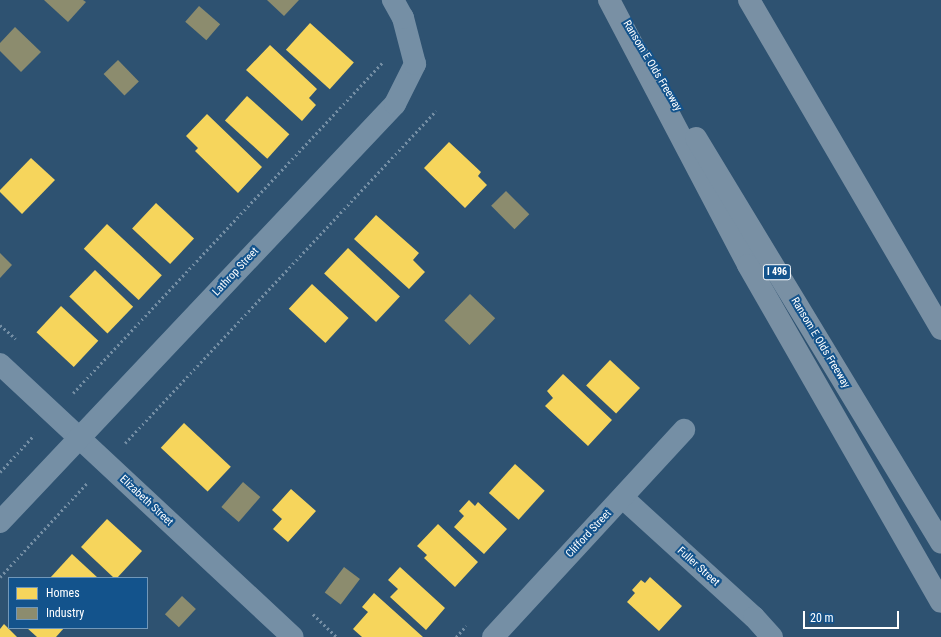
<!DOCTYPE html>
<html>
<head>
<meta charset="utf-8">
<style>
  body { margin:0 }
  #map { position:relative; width:941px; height:637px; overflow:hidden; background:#2e5271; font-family:"Roboto Condensed",sans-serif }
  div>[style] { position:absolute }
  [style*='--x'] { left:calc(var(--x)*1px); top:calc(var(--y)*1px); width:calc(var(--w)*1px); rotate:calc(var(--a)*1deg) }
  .homes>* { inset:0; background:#f6d55c; transform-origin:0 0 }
  .industry>* { inset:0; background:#8c8c6e; transform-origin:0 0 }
  .path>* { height:2.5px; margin-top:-1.25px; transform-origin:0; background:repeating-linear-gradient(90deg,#758fa5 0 2px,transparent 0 5px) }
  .street>* { height:22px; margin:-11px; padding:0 11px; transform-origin:11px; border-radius:11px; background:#758fa5 }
  .highway>* { height:22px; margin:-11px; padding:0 11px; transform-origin:11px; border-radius:11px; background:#7990a4 }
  span { translate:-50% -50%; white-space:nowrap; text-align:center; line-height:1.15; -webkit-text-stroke:4px #13538c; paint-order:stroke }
  .shield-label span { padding:1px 3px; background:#13538c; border:1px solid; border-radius:3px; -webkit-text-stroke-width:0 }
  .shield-label { font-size:10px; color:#fff; font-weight:700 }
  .street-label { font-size:11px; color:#fff }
  .legend { position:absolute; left:8px; top:577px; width:140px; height:52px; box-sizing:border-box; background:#13538c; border:1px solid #7198ba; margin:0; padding:5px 7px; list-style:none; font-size:12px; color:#fff }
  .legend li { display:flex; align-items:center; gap:8px; height:20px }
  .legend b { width:20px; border:1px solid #7198ba }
  .scale { position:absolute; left:803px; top:611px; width:96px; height:18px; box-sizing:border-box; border:2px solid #fff; border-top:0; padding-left:5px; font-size:12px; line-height:14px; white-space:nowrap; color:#fff; -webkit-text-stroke:3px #13538c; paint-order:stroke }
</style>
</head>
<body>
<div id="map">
  <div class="homes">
    <i style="left:310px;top:23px;width:59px;height:36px;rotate:42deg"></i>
    <i style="clip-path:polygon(270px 45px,317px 89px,309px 98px,316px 105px,302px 121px,246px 70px)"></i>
    <i style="left:247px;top:96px;width:57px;height:33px;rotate:42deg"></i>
    <i style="clip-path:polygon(207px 114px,262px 167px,238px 193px,195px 151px,198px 148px,186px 136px)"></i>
    <i style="clip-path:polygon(449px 142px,481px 172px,478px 176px,487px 185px,465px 208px,424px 168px)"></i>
    <i style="clip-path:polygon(31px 158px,55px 180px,22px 214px,0 192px,0 190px)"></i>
    <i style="left:156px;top:203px;width:52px;height:35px;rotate:43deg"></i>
    <i style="clip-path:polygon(376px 215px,419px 253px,413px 260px,425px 272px,409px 289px,354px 239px)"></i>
    <i style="left:107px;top:224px;width:75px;height:34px;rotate:43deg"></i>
    <i style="left:348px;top:248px;width:71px;height:35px;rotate:43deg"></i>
    <i style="left:95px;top:270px;width:53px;height:37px;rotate:44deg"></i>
    <i style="left:312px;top:284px;width:50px;height:34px;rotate:43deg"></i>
    <i style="left:61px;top:306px;width:51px;height:36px;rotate:43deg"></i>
    <i style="left:610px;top:360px;width:41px;height:35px;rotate:43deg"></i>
    <i style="clip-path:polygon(563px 374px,612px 420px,588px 446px,545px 406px,553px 398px,547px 391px)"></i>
    <i style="left:184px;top:423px;width:64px;height:34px;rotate:43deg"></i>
    <i style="left:515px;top:464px;width:40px;height:39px;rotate:42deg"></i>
    <i style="clip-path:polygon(291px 489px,316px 511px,288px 542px,273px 529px,282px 519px,272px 510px)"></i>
    <i style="clip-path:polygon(469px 500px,475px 506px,478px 502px,507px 529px,484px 554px,454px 527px,464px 516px,459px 511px)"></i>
    <i style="clip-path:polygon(107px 519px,142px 551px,117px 578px,114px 578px,81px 547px)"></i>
    <i style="clip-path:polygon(438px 524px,478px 562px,455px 587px,424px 558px,427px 555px,417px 546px)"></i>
    <i style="clip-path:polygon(72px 554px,98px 578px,50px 578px)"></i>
    <i style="clip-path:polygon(400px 567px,445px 608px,426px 630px,390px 597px,398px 589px,388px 580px)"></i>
    <i style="clip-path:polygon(650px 577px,682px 606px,659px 631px,627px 602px,635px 593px,632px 590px,641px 580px,645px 583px)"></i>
    <i style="clip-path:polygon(374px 593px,423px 637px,362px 637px,353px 629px,368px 612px,362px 607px)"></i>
    <i style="clip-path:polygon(4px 624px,17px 637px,0 637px,0 629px)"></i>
    <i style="clip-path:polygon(27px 628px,64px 628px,56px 637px,37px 637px)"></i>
  </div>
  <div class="industry">
    <i style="clip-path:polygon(44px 0,83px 0,86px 2px,68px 22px)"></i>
    <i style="clip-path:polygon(267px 0,299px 0,284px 16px)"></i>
    <i style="left:199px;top:6px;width:28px;height:21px;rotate:41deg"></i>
    <i style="clip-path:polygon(15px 27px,41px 52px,21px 72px,0 51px,0 43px)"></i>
    <i style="left:118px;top:60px;width:30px;height:20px;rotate:46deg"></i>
    <i style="left:506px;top:191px;width:33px;height:21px;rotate:45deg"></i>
    <i style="clip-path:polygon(0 253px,12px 265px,0 278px)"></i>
    <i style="left:470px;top:294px;width:35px;height:37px;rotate:44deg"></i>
    <i style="left:243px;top:482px;width:23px;height:33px;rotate:41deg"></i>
    <i style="left:344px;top:567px;width:20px;height:32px;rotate:37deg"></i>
    <i style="left:182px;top:596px;width:19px;height:25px;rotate:43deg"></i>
  </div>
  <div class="path">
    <i style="--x:0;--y:325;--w:21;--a:41"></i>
    <i style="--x:73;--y:393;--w:453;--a:-46.9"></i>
    <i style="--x:125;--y:443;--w:455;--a:-46.9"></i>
    <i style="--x:0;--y:472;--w:50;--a:-47.4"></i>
    <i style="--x:0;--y:577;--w:128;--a:-47.2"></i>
    <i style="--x:313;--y:614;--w:33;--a:44"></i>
    <i style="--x:456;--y:637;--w:15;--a:-48"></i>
  </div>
  <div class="street">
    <i style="--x:0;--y:364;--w:400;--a:43"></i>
    <i style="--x:623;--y:498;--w:177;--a:42.3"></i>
    <i style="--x:754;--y:617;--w:27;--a:48"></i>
    <i style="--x:0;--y:522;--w:575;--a:-46.62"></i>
    <i style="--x:395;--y:104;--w:45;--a:-63.4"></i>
    <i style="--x:415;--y:64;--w:48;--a:-104.6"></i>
    <i style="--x:403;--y:18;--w:21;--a:-119"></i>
    <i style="--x:493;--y:637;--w:282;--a:-47.3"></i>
  </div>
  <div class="highway">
    <i style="--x:609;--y:0;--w:299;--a:62.3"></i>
    <i style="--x:748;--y:265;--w:388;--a:60.2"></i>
    <i style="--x:749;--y:0;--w:381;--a:59.7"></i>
    <i style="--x:696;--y:138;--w:473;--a:58.8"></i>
  </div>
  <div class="shield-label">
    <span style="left:777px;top:272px">I 496</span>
  </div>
  <div class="street-label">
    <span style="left:652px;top:66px;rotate:59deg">Ransom E Olds Freeway</span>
    <span style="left:236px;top:272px;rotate:-47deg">Lathrop Street</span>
    <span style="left:820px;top:343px;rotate:59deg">Ransom E Olds Freeway</span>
    <span style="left:146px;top:501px;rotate:43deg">Elizabeth Street</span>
    <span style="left:589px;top:534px;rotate:-47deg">Clifford Street</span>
    <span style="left:698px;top:567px;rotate:42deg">Fuller Street</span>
  </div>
  <ul class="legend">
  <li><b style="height:11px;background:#f6d55c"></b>Homes</li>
  <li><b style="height:11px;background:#8c8c6e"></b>Industry</li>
  </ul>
  <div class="scale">20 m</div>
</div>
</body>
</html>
